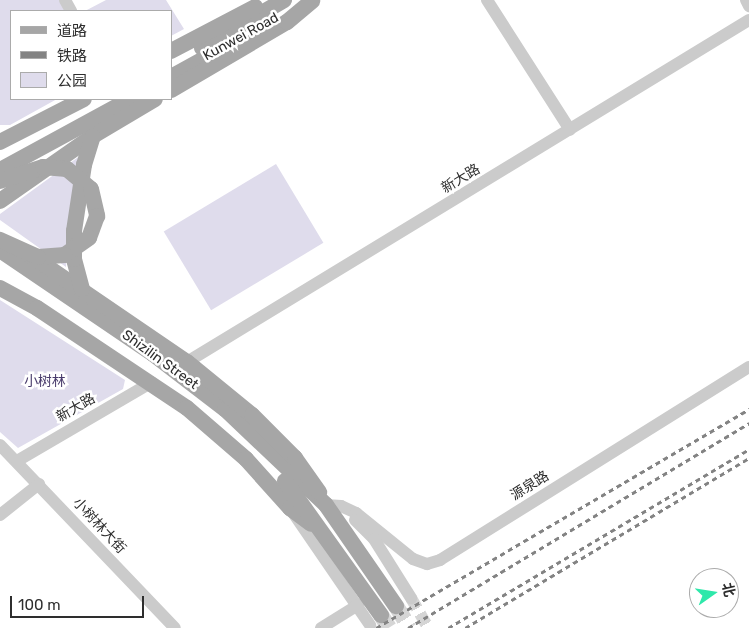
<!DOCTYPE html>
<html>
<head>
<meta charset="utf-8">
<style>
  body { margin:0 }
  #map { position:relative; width:749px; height:628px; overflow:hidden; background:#fff; font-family:Rubik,"Noto Sans SC",sans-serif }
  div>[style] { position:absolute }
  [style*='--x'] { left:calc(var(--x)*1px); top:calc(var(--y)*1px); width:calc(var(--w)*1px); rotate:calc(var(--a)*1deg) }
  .green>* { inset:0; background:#dfdcec; transform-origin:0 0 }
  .minor-tunnel>* { height:12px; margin-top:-6px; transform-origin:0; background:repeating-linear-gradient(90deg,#d5d5d5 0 12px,transparent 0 18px) }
  .major-tunnel>* { height:16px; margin-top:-8px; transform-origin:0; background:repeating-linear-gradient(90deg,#d5d5d5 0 16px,transparent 0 24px) }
  .minor>* { height:12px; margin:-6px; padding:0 6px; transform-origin:6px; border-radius:6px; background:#cbcbcb }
  .major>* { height:16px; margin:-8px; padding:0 8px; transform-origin:8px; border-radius:8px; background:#a6a6a6 }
  .rail>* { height:2.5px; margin-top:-1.25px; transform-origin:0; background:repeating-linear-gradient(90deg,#838383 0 5px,transparent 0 9px) }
  .major-bridge>* { height:16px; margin:-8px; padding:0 8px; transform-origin:8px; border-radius:8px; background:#a6a6a6 }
  span { translate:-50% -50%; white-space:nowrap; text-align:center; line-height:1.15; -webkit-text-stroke:5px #fff; paint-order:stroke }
  .street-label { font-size:14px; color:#2e2e2e }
  .park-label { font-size:14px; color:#483b6b }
  .legend { position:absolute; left:10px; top:10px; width:162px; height:90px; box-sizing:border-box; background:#fff; border:1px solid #ababab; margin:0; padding:6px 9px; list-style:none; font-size:15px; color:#2e2e2e }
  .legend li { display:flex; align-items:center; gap:10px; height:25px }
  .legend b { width:25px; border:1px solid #ababab }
  .north { position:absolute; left:689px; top:568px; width:50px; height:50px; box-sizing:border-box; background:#fff; border:1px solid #ababab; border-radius:50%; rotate:77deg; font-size:14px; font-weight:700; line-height:20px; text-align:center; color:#2e2e2e }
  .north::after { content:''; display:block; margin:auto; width:18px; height:22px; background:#2ee8aa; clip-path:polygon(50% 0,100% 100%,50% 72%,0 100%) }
  .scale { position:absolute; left:10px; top:596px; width:134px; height:22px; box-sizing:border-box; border:2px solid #2e2e2e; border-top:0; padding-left:6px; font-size:15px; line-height:18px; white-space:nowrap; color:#2e2e2e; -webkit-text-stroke:4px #fff; paint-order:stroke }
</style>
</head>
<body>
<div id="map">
  <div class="green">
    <i style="clip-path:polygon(0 0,59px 0,66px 11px,11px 11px,11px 99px,57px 99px,10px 125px,0 125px)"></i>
    <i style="clip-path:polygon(106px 0,166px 0,184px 29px,171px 36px,171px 11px,85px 11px)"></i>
    <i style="clip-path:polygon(81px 155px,67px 243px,66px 267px,0 220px,0 214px)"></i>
    <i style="left:276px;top:164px;width:92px;height:131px;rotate:59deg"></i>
    <i style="clip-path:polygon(0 300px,125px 380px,123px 389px,18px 448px,0 432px)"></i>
  </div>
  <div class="minor-tunnel">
    <i style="--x:411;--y:598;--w:34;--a:60"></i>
  </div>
  <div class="major-tunnel">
    <i style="--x:396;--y:606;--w:26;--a:58"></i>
    <i style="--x:381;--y:615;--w:15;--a:58"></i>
  </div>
  <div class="minor">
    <i style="--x:65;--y:0;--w:13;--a:61"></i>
    <i style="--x:487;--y:0;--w:154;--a:57.4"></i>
    <i style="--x:746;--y:0;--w:7;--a:63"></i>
    <i style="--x:187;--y:362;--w:658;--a:-31.32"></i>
    <i style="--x:0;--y:445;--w:253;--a:46.3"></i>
    <i style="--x:17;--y:461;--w:156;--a:-30.3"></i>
    <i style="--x:326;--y:505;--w:15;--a:4"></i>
    <i style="--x:341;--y:506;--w:17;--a:25"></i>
    <i style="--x:356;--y:513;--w:73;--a:38.9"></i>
    <i style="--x:413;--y:559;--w:15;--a:20"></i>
    <i style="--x:427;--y:564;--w:14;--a:-17"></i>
    <i style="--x:440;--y:560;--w:364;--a:-32"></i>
    <i style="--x:294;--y:514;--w:135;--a:55.6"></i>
    <i style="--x:0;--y:515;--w:50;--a:-38.5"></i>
    <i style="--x:355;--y:520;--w:27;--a:45"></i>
    <i style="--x:374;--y:539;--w:70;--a:57.9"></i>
    <i style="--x:321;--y:628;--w:44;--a:-31.9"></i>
  </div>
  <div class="major">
    <i style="--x:202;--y:48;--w:95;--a:-30.3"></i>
    <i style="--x:171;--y:51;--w:95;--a:-27.6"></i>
    <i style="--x:171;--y:77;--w:58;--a:-28.8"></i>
    <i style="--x:171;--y:90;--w:134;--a:-30.4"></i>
    <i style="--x:287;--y:22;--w:33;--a:-40"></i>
    <i style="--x:0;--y:142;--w:94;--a:-27.1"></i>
    <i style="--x:0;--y:170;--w:149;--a:-28.5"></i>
    <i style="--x:0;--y:201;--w:113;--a:-35"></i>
    <i style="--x:93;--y:136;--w:72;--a:-30.8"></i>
    <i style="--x:0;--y:250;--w:185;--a:34.2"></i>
    <i style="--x:153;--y:354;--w:91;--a:37.4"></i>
    <i style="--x:225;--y:409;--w:139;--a:43.5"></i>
    <i style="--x:326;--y:505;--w:123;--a:55.3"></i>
    <i style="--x:27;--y:253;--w:194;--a:34.3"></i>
    <i style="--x:187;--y:362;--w:84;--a:39.2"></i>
    <i style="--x:252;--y:415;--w:61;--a:45"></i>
    <i style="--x:295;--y:458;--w:42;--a:54.8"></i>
    <i style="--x:0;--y:288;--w:42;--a:28.4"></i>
    <i style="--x:37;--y:308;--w:180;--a:33.7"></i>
    <i style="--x:187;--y:408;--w:78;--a:40.8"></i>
    <i style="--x:246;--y:459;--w:66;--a:48.1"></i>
    <i style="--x:290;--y:508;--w:26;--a:37"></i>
    <i style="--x:82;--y:289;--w:31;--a:-105"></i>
    <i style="--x:74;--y:259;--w:28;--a:-90"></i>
    <i style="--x:74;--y:231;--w:67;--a:-81.4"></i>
    <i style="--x:84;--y:165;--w:30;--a:-73"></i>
    <i style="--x:285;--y:481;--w:165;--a:54.4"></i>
  </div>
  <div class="rail">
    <i style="--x:376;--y:628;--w:433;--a:-30.4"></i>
    <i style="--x:408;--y:628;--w:398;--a:-31"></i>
    <i style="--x:448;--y:628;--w:350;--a:-30.7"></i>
    <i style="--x:465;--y:628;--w:331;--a:-30.9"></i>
  </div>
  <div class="major-bridge">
    <i style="--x:0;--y:181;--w:45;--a:-18"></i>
    <i style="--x:43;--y:167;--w:24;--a:5"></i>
    <i style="--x:67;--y:169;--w:31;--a:40"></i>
    <i style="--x:91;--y:189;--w:28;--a:77"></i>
    <i style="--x:97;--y:216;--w:23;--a:110"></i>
    <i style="--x:89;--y:238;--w:29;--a:145"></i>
    <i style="--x:65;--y:255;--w:27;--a:176"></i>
    <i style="--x:38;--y:257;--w:42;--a:-155.9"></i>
  </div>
  <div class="street-label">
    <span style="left:241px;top:37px;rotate:-29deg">Kunwei Road</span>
    <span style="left:461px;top:179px;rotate:-31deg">新大路</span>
    <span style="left:160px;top:360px;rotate:36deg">Shizilin Street</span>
    <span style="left:76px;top:408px;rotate:-30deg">新大路</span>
    <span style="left:530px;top:486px;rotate:-32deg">源泉路</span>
    <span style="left:99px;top:526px;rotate:47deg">小树林大街</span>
  </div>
  <div class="park-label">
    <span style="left:45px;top:382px">小树林</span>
  </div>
  <ul class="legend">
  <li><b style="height:6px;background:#a6a6a6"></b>道路</li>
  <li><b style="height:6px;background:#838383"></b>铁路</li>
  <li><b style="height:14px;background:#dfdcec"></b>公园</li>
  </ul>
  <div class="north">北</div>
  <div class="scale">100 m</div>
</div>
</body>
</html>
